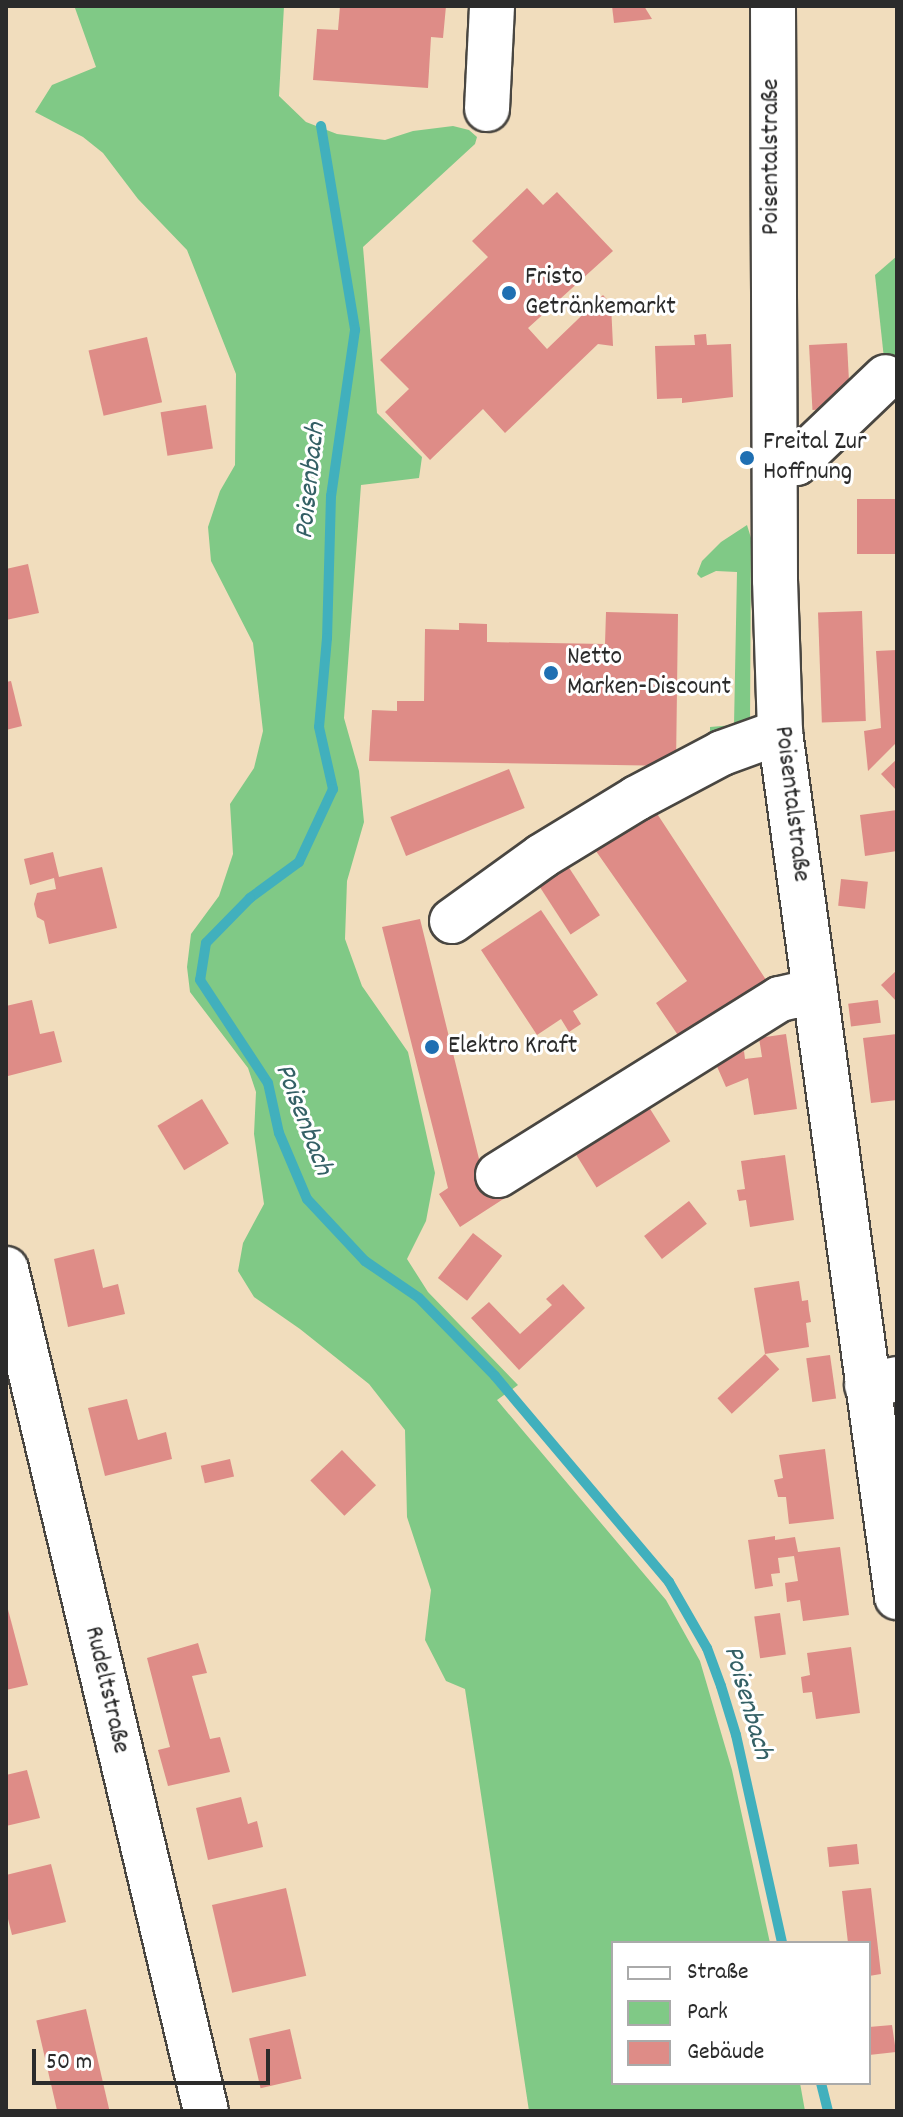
<!DOCTYPE html>
<html>
<head>
<meta charset="utf-8">
<style>
  body { margin:0 }
  #map { position:relative; width:903px; height:2117px; overflow:hidden; background:#f1ddbd; font-family:Dekko,sans-serif }
  div>[style] { position:absolute }
  [style*='--x'] { left:calc(var(--x)*1px); top:calc(var(--y)*1px); width:calc(var(--w)*1px); rotate:calc(var(--a)*1deg) }
  .green>* { inset:0; background:#80c986 }
  .stream>* { height:10px; margin:-5px; padding:0 5px; transform-origin:5px; border-radius:5px; background:#41b0bd }
  .building>* { inset:0; background:#de8c87; transform-origin:0 0 }
  .roads { filter:drop-shadow(2px 0 #494641) drop-shadow(-2px 0 #494641) drop-shadow(0 2px #494641) drop-shadow(0 -2px #494641) }
  .minor>* { height:44px; margin:-22px; padding:0 22px; transform-origin:22px; border-radius:22px; background:#fff }
  .major>* { height:44px; margin:-22px; padding:0 22px; transform-origin:22px; border-radius:22px; background:#fff }
  .dots>* { width:22px; height:22px; translate:-50% -50%; box-sizing:border-box; border:4px solid #fff; border-radius:50% }
  span { translate:-50% -50%; white-space:nowrap; text-align:center; line-height:1.15; -webkit-text-stroke:6px #fff; paint-order:stroke }
  .street-label { font-size:26px; color:#2b2b2b }
  .poi-label { font-size:26px; color:#2b2b2b }
  .left { translate:0 -50%; text-align:left }
  .water-label { font-size:28px; color:#346065; font-style:italic }
  .frame { position:absolute; inset:0; border:8px solid #2b2b2b; pointer-events:none }
  .legend { position:absolute; left:611px; top:1941px; width:260px; height:144px; box-sizing:border-box; background:#fff; border:2px solid #aaa; margin:0; padding:10px 14px; list-style:none; font-size:24px; color:#2b2b2b }
  .legend li { display:flex; align-items:center; gap:16px; height:40px }
  .legend b { width:40px; border:2px solid #aaa }
  .scale { position:absolute; left:32px; top:2049px; width:238px; height:36px; box-sizing:border-box; border:4px solid #2b2b2b; border-top:0; padding-left:10px; font-size:24px; line-height:28px; white-space:nowrap; color:#2b2b2b; -webkit-text-stroke:6px #fff; paint-order:stroke }
</style>
</head>
<body>
<div id="map">
  <div class="green">
    <i style="clip-path:polygon(79px 6px,284px 6px,279px 96px,306px 122px,337px 134px,385px 140px,413px 131px,453px 126px,469px 130px,477px 137px,475px 144px,363px 247px,377px 413px,422px 457px,419px 478px,361px 485px,344px 718px,359px 771px,364px 822px,347px 881px,345px 939px,362px 986px,408px 1052px,435px 1173px,426px 1221px,407px 1259px,428px 1292px,518px 1385px,497px 1400px,666px 1600px,700px 1661px,732px 1770px,770px 1943px,613px 1943px,613px 2083px,800px 2083px,805px 2111px,529px 2111px,465px 1689px,446px 1681px,425px 1640px,431px 1590px,407px 1517px,405px 1430px,369px 1384px,300px 1329px,254px 1297px,238px 1271px,243px 1243px,264px 1204px,254px 1134px,256px 1092px,248px 1068px,190px 992px,187px 967px,191px 934px,219px 896px,233px 854px,230px 804px,254px 768px,263px 731px,253px 643px,211px 561px,208px 527px,220px 491px,235px 465px,236px 374px,187px 250px,138px 199px,103px 153px,83px 137px,35px 112px,52px 85px,96px 67px,75px 8px)"></i>
    <i style="clip-path:polygon(897px 256px,897px 379px,886px 377px,875px 275px)"></i>
    <i style="clip-path:polygon(747px 525px,751px 538px,750px 725px,710px 753px,710px 727px,734px 725px,737px 572px,716px 571px,701px 578px,697px 574px,702px 561px,721px 542px)"></i>
  </div>
  <div class="stream">
    <i style="--x:321;--y:126;--w:207;--a:80.5"></i>
    <i style="--x:355;--y:330;--w:168;--a:98.2"></i>
    <i style="--x:331;--y:496;--w:142;--a:91.6"></i>
    <i style="--x:327;--y:638;--w:89;--a:95.1"></i>
    <i style="--x:319;--y:727;--w:64;--a:77.3"></i>
    <i style="--x:333;--y:789;--w:81;--a:115"></i>
    <i style="--x:299;--y:862;--w:61;--a:143.7"></i>
    <i style="--x:250;--y:898;--w:63;--a:134.4"></i>
    <i style="--x:206;--y:943;--w:37;--a:99"></i>
    <i style="--x:200;--y:980;--w:123;--a:56.6"></i>
    <i style="--x:268;--y:1083;--w:51;--a:77.6"></i>
    <i style="--x:279;--y:1133;--w:72;--a:67"></i>
    <i style="--x:307;--y:1199;--w:85;--a:46.9"></i>
    <i style="--x:365;--y:1261;--w:65;--a:34.4"></i>
    <i style="--x:419;--y:1298;--w:109;--a:45.7"></i>
    <i style="--x:495;--y:1376;--w:270;--a:49.8"></i>
    <i style="--x:669;--y:1582;--w:76;--a:60.1"></i>
    <i style="--x:707;--y:1648;--w:40;--a:69.8"></i>
    <i style="--x:721;--y:1686;--w:51;--a:73"></i>
    <i style="--x:736;--y:1735;--w:213;--a:77.5"></i>
    <i style="--x:821;--y:2083;--w:29;--a:76"></i>
  </div>
  <div class="building">
    <i style="clip-path:polygon(340px 6px,446px 6px,443px 38px,431px 37px,428px 88px,313px 80px,317px 29px,338px 30px)"></i>
    <i style="clip-path:polygon(612px 6px,644px 6px,652px 19px,614px 23px)"></i>
    <i style="clip-path:polygon(527px 188px,543px 205px,557px 192px,613px 251px,528px 328px,547px 349px,603px 295px,611px 304px,613px 346px,598px 344px,505px 433px,483px 409px,430px 460px,385px 412px,409px 389px,380px 360px,488px 257px,472px 241px)"></i>
    <i style="clip-path:polygon(706px 334px,707px 345px,731px 344px,733px 397px,682px 403px,682px 398px,657px 399px,655px 346px,695px 345px,694px 335px)"></i>
    <i style="left:147px;top:337px;width:67px;height:60px;rotate:77deg"></i>
    <i style="left:847px;top:343px;width:65px;height:38px;rotate:87deg"></i>
    <i style="left:206px;top:405px;width:44px;height:46px;rotate:81deg"></i>
    <i style="left:897px;top:499px;width:55px;height:40px;rotate:90deg"></i>
    <i style="clip-path:polygon(28px 564px,39px 613px,6px 620px,6px 569px)"></i>
    <i style="left:862px;top:611px;width:110px;height:44px;rotate:88deg"></i>
    <i style="clip-path:polygon(606px 612px,678px 614px,676px 766px,369px 761px,372px 710px,397px 711px,397px 701px,424px 701px,425px 629px,459px 630px,459px 623px,487px 624px,487px 642px,605px 644px)"></i>
    <i style="clip-path:polygon(897px 650px,897px 742px,868px 771px,864px 731px,881px 728px,876px 651px)"></i>
    <i style="clip-path:polygon(11px 681px,22px 726px,6px 730px,6px 682px)"></i>
    <i style="clip-path:polygon(897px 759px,897px 791px,881px 774px)"></i>
    <i style="left:509px;top:769px;width:42px;height:128px;rotate:68deg"></i>
    <i style="clip-path:polygon(652px 806px,772px 989px,684px 1044px,656px 1003px,687px 981px,591px 844px)"></i>
    <i style="clip-path:polygon(897px 810px,897px 851px,865px 856px,860px 815px)"></i>
    <i style="clip-path:polygon(53px 852px,59px 877px,102px 867px,117px 928px,49px 944px,44px 921px,37px 917px,34px 904px,37px 893px,56px 889px,54px 878px,30px 885px,24px 859px)"></i>
    <i style="left:564px;top:860px;width:66px;height:35px;rotate:57deg"></i>
    <i style="left:841px;top:879px;width:27px;height:27px;rotate:6deg"></i>
    <i style="clip-path:polygon(541px 910px,598px 995px,573px 1011px,581px 1024px,569px 1032px,561px 1019px,537px 1035px,481px 950px)"></i>
    <i style="clip-path:polygon(420px 919px,481px 1167px,487px 1163px,508px 1196px,460px 1227px,439px 1194px,448px 1188px,382px 927px)"></i>
    <i style="clip-path:polygon(897px 970px,897px 1002px,881px 985px)"></i>
    <i style="clip-path:polygon(32px 1000px,40px 1034px,54px 1031px,62px 1062px,8px 1076px,6px 1006px)"></i>
    <i style="left:878px;top:1000px;width:23px;height:30px;rotate:83deg"></i>
    <i style="clip-path:polygon(786px 1034px,797px 1109px,754px 1115px,748px 1078px,726px 1087px,715px 1062px,744px 1051px,745px 1059px,762px 1057px,759px 1038px)"></i>
    <i style="clip-path:polygon(897px 1034px,897px 1100px,871px 1103px,863px 1038px)"></i>
    <i style="left:202px;top:1099px;width:52px;height:52px;rotate:59deg"></i>
    <i style="left:647px;top:1104px;width:44px;height:87px;rotate:58deg"></i>
    <i style="clip-path:polygon(785px 1155px,794px 1220px,750px 1227px,746px 1200px,739px 1201px,737px 1190px,745px 1189px,741px 1161px)"></i>
    <i style="left:689px;top:1201px;width:29px;height:57px;rotate:52deg"></i>
    <i style="left:473px;top:1233px;width:37px;height:57px;rotate:38deg"></i>
    <i style="clip-path:polygon(94px 1249px,103px 1288px,118px 1284px,125px 1314px,68px 1327px,54px 1259px)"></i>
    <i style="clip-path:polygon(799px 1281px,802px 1301px,808px 1300px,809px 1310px,811px 1322px,806px 1323px,809px 1347px,765px 1354px,754px 1288px)"></i>
    <i style="clip-path:polygon(563px 1284px,585px 1308px,519px 1370px,471px 1318px,489px 1302px,520px 1334px,552px 1305px,546px 1299px)"></i>
    <i style="left:765px;top:1354px;width:21px;height:65px;rotate:47deg"></i>
    <i style="left:830px;top:1355px;width:44px;height:24px;rotate:82deg"></i>
    <i style="clip-path:polygon(127px 1399px,138px 1440px,166px 1432px,172px 1459px,105px 1476px,88px 1408px)"></i>
    <i style="clip-path:polygon(825px 1449px,834px 1519px,789px 1524px,786px 1497px,778px 1497px,774px 1480px,783px 1478px,779px 1455px)"></i>
    <i style="left:342px;top:1450px;width:49px;height:44px;rotate:46deg"></i>
    <i style="left:230px;top:1459px;width:18px;height:30px;rotate:77deg"></i>
    <i style="clip-path:polygon(775px 1536px,775px 1540px,795px 1537px,798px 1552px,840px 1547px,849px 1615px,803px 1621px,800px 1600px,787px 1602px,785px 1583px,798px 1581px,794px 1556px,778px 1558px,780px 1573px,771px 1574px,773px 1586px,755px 1589px,748px 1540px)"></i>
    <i style="clip-path:polygon(6px 1602px,28px 1685px,6px 1690px)"></i>
    <i style="left:780px;top:1613px;width:42px;height:26px;rotate:82deg"></i>
    <i style="clip-path:polygon(198px 1643px,207px 1673px,192px 1676px,210px 1739px,220px 1737px,230px 1772px,168px 1786px,158px 1750px,170px 1747px,147px 1658px)"></i>
    <i style="clip-path:polygon(851px 1647px,860px 1713px,816px 1719px,812px 1692px,803px 1693px,801px 1677px,810px 1675px,807px 1653px)"></i>
    <i style="clip-path:polygon(27px 1770px,40px 1818px,6px 1826px,6px 1775px)"></i>
    <i style="clip-path:polygon(241px 1797px,248px 1824px,257px 1821px,263px 1847px,208px 1860px,196px 1808px)"></i>
    <i style="left:857px;top:1844px;width:20px;height:30px;rotate:84deg"></i>
    <i style="clip-path:polygon(51px 1864px,66px 1922px,12px 1935px,6px 1911px,6px 1875px)"></i>
    <i style="left:286px;top:1888px;width:90px;height:76px;rotate:77deg"></i>
    <i style="clip-path:polygon(871px 1888px,881px 1974px,869px 1976px,869px 1943px,848px 1943px,842px 1891px)"></i>
    <i style="left:86px;top:2009px;width:105px;height:51px;rotate:77deg"></i>
    <i style="clip-path:polygon(892px 2025px,896px 2052px,869px 2055px,869px 2027px)"></i>
    <i style="left:290px;top:2029px;width:51px;height:42px;rotate:77deg"></i>
  </div>
  <div class="roads">
    <div class="minor">
      <i style="--x:487;--y:109;--w:103;--a:-87.2"></i>
      <i style="--x:775;--y:465;--w:21;--a:-5"></i>
      <i style="--x:796;--y:463;--w:124;--a:-43.7"></i>
      <i style="--x:452;--y:921;--w:111;--a:-35.8"></i>
      <i style="--x:542;--y:856;--w:111;--a:-31.4"></i>
      <i style="--x:637;--y:798;--w:96;--a:-27.9"></i>
      <i style="--x:722;--y:753;--w:62;--a:-19.9"></i>
      <i style="--x:498;--y:1175;--w:332;--a:-32"></i>
      <i style="--x:780;--y:999;--w:36;--a:-13"></i>
      <i style="--x:6;--y:1269;--w:865;--a:76.64"></i>
      <i style="--x:867;--y:1385;--w:31;--a:-11"></i>
    </div>
    <div class="major">
      <i style="--x:773;--y:6;--w:574;--a:89.8"></i>
      <i style="--x:775;--y:580;--w:152;--a:88.1"></i>
      <i style="--x:780;--y:732;--w:873;--a:82.3"></i>
    </div>
  </div>
  <div class="dots">
    <i style="left:509px;top:293px;background:#1f6fb2"></i>
    <i style="left:747px;top:458px;background:#1f6fb2"></i>
    <i style="left:551px;top:673px;background:#1f6fb2"></i>
    <i style="left:432px;top:1047px;background:#1f6fb2"></i>
  </div>
  <div class="street-label">
    <span style="left:772px;top:157px;rotate:-90deg">Poisentalstraße</span>
    <span style="left:791px;top:804px;rotate:83deg">Poisentalstraße</span>
    <span style="left:106px;top:1690px;rotate:77deg">Rudeltstraße</span>
  </div>
  <div class="poi-label">
    <span class="left" style="left:525px;top:293px">Fristo<br>Getränkemarkt</span>
    <span class="left" style="left:763px;top:458px">Freital Zur<br>Hoffnung</span>
    <span class="left" style="left:567px;top:673px">Netto<br>Marken-Discount</span>
    <span class="left" style="left:448px;top:1047px">Elektro Kraft</span>
  </div>
  <div class="water-label">
    <span style="left:312px;top:481px;rotate:-84deg">Poisenbach</span>
    <span style="left:302px;top:1120px;rotate:69deg">Poisenbach</span>
    <span style="left:746px;top:1703px;rotate:74deg">Poisenbach</span>
  </div>
  <div class="frame"></div>
  <ul class="legend">
  <li><b style="height:10px;background:#fff"></b>Straße</li>
  <li><b style="height:22px;background:#80c986"></b>Park</li>
  <li><b style="height:22px;background:#de8c87"></b>Gebäude</li>
  </ul>
  <div class="scale">50 m</div>
</div>
</body>
</html>
